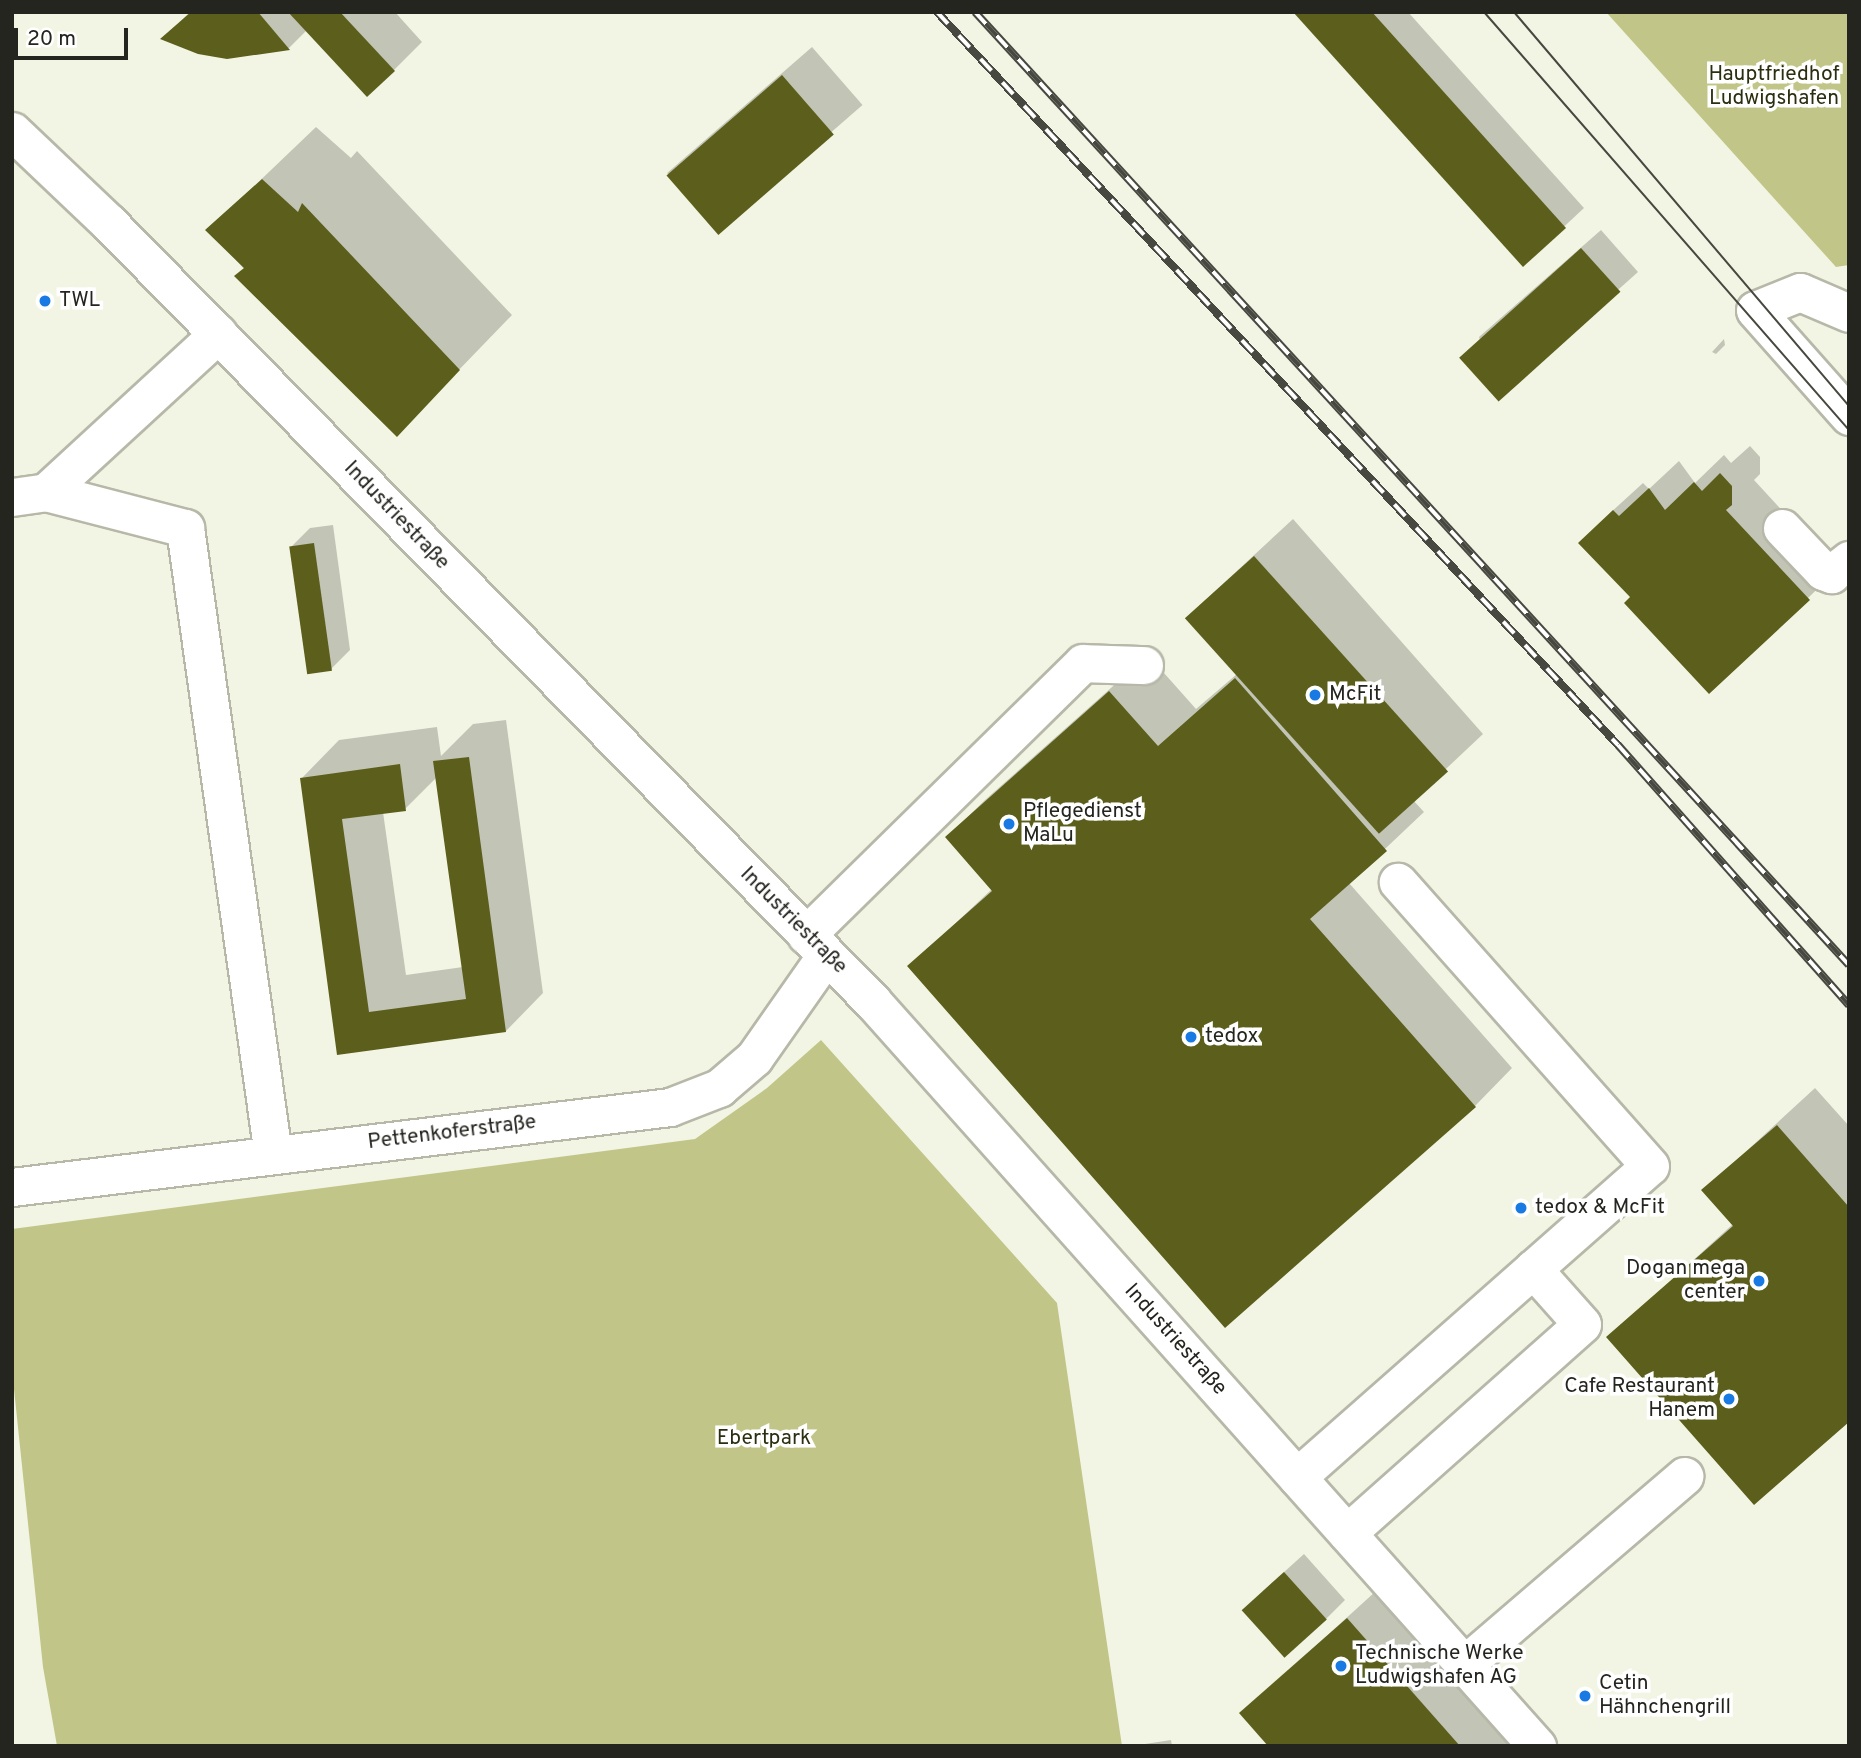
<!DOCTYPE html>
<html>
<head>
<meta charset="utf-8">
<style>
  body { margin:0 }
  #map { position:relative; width:1861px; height:1758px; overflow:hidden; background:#f3f5e4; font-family:Overpass,sans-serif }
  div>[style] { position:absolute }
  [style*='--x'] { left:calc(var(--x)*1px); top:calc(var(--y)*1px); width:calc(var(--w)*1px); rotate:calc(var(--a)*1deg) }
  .green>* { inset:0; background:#c1c688 }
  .shadow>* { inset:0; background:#0003; transform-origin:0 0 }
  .building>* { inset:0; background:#5c5f1b; transform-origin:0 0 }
  .roads { filter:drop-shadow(2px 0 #b7b8a8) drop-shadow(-2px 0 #b7b8a8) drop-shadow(0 2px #b7b8a8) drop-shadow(0 -2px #b7b8a8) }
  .minor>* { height:37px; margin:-18.5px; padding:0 18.5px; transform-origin:18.5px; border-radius:18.5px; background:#fff }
  .tram>* { height:2px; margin:-1px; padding:0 1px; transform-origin:1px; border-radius:1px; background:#474840 }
  .rail>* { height:8px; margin-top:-4px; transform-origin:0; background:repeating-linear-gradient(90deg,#fff 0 16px,#474840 0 32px); box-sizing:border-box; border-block:2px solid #474840 }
  .dots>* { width:19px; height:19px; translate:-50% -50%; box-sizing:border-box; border:4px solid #fff; border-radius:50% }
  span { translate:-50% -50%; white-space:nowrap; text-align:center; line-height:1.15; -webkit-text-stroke:7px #fff; paint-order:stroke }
  .park-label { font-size:21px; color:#2c2e10 }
  .poi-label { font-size:21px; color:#24251f }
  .left { translate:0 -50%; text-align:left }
  .right { translate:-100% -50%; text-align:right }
  .street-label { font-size:21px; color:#24251f }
  .frame { position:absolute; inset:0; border:14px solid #24251f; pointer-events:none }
  .scale { position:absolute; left:14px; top:28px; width:114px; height:32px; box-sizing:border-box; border:4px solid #24251f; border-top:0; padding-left:9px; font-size:21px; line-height:24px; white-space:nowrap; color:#24251f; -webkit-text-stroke:5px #fff; paint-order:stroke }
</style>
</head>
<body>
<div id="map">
  <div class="green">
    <i style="clip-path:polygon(1606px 12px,1849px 12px,1849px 265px,1836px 267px)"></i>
    <i style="clip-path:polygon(821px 1040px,1057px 1303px,1122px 1746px,57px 1746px,43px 1667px,12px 1370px,12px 1229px,695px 1139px,767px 1088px)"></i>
  </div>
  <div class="shadow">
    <i style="clip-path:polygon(190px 12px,395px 12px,422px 42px,394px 70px,307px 30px,289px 48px,227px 57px,163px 38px)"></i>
    <i style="clip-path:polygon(1295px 12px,1408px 12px,1584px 208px,1523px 265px)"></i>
    <i style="left:812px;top:47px;width:77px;height:192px;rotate:49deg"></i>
    <i style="clip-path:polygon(316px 127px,351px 158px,357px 151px,512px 315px,397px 434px,208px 230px)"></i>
    <i style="clip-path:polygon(1601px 230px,1638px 272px,1497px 398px,1479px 337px)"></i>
    <i style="clip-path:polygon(1724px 339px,1725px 345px,1716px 354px,1712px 352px)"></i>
    <i style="clip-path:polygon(1750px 446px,1760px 457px,1760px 474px,1754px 480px,1837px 570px,1808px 598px,1632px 597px,1609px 514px,1643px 483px,1649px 489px,1679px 461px,1695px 483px,1724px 455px,1731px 463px)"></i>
    <i style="clip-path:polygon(1293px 519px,1483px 734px,1413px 800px,1424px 812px,1349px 883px,1512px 1068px,1475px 1106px,910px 966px,992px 889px,947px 837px,985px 800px,1148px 655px,1196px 709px,1237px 674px,1187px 617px)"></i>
    <i style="clip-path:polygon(333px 525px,350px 650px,331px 669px,291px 547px,310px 528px)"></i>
    <i style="clip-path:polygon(evenodd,506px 720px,543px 993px,506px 1031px,339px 1053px,302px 778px,339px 740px,437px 727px,441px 756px,473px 724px,506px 720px,437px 777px,463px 967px,406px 975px,383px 812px,405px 809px,437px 777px)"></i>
    <i style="clip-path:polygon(1815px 1088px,1849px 1126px,1849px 1420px,1609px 1337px,1733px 1224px,1704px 1190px)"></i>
    <i style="clip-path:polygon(1304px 1554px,1345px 1600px,1326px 1619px,1263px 1591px)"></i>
    <i style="clip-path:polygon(1376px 1591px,1514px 1746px,1270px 1746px,1242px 1713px)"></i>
    <i style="clip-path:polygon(1171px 1740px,1172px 1746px,1143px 1746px,1145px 1744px)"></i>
  </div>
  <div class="building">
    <i style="clip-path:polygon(191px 12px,258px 12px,290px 50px,227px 59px,198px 54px,160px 39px)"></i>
    <i style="clip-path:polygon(288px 12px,340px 12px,395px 71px,367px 97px)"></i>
    <i style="clip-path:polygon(1293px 12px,1372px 12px,1566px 228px,1523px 267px)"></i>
    <i style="left:782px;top:75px;width:79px;height:153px;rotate:49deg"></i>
    <i style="clip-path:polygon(262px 179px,298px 212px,302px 203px,460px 370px,397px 437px,234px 276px,244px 268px,205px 230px)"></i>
    <i style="left:1581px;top:248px;width:59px;height:164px;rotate:48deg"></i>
    <i style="clip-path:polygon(1720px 473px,1732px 486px,1732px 505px,1726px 510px,1810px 600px,1709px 694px,1624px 603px,1630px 597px,1578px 543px,1613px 510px,1619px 516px,1649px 488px,1665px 510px,1694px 482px,1702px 491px)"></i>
    <i style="left:314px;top:543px;width:129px;height:25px;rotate:82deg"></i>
    <i style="left:1254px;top:556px;width:290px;height:93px;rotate:48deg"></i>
    <i style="clip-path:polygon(1235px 678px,1387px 851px,1310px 919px,1476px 1107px,1225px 1328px,907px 966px,992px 891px,945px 837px,1109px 691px,1158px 746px)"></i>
    <i style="clip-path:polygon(469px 757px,506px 1032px,337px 1055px,300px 778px,400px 764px,406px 811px,342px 819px,369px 1012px,466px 999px,433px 761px)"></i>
    <i style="clip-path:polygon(1777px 1125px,1849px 1207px,1849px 1422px,1754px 1505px,1606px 1337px,1733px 1226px,1701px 1190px)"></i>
    <i style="left:1284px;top:1572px;width:64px;height:57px;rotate:48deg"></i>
    <i style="clip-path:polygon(1347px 1618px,1460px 1746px,1268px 1746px,1239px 1713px)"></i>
  </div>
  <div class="roads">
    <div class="minor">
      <i style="--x:12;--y:131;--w:134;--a:43.5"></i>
      <i style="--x:109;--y:223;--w:1090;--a:45.56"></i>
      <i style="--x:872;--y:1001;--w:999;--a:48.25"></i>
      <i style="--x:1849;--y:313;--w:53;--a:-156.8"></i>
      <i style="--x:1800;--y:292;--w:48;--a:158.2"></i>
      <i style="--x:1755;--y:310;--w:142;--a:48.4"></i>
      <i style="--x:46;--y:492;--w:144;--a:14.5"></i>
      <i style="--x:185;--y:528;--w:633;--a:82.01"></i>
      <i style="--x:12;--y:497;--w:34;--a:-8"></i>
      <i style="--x:46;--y:492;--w:234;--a:-42.6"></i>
      <i style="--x:1782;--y:528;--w:59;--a:46.4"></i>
      <i style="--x:1823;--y:571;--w:9;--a:21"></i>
      <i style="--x:1831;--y:574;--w:23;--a:-38"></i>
      <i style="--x:806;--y:935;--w:388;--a:-44.5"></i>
      <i style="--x:1083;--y:663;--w:61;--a:1.9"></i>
      <i style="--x:12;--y:1187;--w:663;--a:-6.93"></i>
      <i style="--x:670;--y:1107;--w:53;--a:-21.2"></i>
      <i style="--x:719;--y:1088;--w:46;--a:-40.6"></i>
      <i style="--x:754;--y:1058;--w:126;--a:-55"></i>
      <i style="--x:1297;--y:1477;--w:470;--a:-41.4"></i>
      <i style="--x:1650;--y:1166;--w:380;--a:-131.6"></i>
      <i style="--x:1347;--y:1533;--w:314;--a:-41.6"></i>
      <i style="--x:1582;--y:1324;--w:74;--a:-131.7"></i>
      <i style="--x:1465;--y:1664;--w:289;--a:-40.6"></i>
    </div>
  </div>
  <div class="tram">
    <i style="--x:1484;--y:12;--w:555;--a:48.87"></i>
    <i style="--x:1514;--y:12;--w:517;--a:49.63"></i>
  </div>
  <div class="rail">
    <i style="--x:937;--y:12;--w:1001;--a:47.11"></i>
    <i style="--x:1618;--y:745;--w:348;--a:48.4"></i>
    <i style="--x:975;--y:12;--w:1293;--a:47.48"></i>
  </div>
  <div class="dots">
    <i style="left:45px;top:301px;background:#197ae3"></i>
    <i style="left:1315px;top:695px;background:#197ae3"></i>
    <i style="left:1009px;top:824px;background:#197ae3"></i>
    <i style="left:1191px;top:1037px;background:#197ae3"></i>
    <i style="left:1521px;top:1208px;background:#197ae3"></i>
    <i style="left:1759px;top:1281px;background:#197ae3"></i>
    <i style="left:1729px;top:1399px;background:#197ae3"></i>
    <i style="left:1341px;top:1666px;background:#197ae3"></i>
    <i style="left:1585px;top:1696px;background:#197ae3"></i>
  </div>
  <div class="park-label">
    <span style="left:1774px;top:87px">Hauptfriedhof<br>Ludwigshafen</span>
    <span style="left:764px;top:1439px">Ebertpark</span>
  </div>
  <div class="poi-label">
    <span class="left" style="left:59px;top:301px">TWL</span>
    <span class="left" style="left:1329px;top:695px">McFit</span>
    <span class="left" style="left:1023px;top:824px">Pflegedienst<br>MaLu</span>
    <span class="left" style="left:1205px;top:1037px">tedox</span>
    <span class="left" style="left:1535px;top:1208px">tedox &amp; McFit</span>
    <span class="right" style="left:1745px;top:1281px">Dogan mega<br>center</span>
    <span class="right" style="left:1715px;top:1399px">Cafe Restaurant<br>Hanem</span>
    <span class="left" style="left:1355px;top:1666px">Technische Werke<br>Ludwigshafen AG</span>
    <span class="left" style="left:1599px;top:1696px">Cetin<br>Hähnchengrill</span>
  </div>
  <div class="street-label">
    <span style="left:396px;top:516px;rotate:46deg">Industriestraße</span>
    <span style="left:793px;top:921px;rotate:45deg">Industriestraße</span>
    <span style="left:452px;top:1133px;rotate:-7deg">Pettenkoferstraße</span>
    <span style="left:1175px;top:1340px;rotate:48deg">Industriestraße</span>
  </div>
  <div class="frame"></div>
  <div class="scale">20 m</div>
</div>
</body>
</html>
